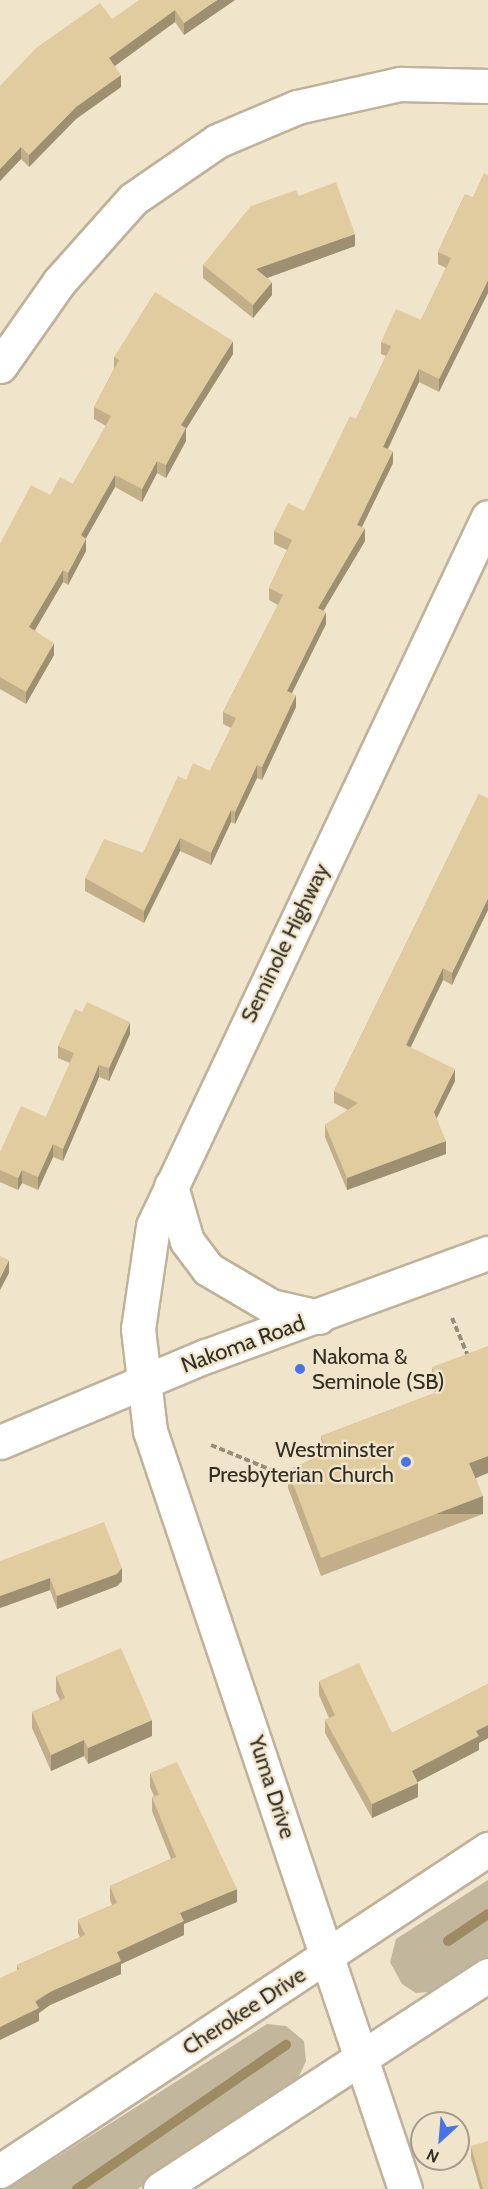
<!DOCTYPE html>
<html>
<head>
<meta charset="utf-8">
<style>
  body { margin:0 }
  #map { position:relative; width:488px; height:2189px; overflow:hidden; background:#f0e4cb; font-family:Cabin,sans-serif }
  div>[style] { position:absolute }
  [style*='--x'] { left:calc(var(--x)*1px); top:calc(var(--y)*1px); width:calc(var(--w)*1px); rotate:calc(var(--a)*1deg) }
  .green>* { inset:0; background:#c2b69c }
  .stream>* { height:10px; margin:-5px; padding:0 5px; transform-origin:5px; border-radius:5px; background:#9f8b61 }
  .path>* { height:4px; margin-top:-2px; transform-origin:0; background:repeating-linear-gradient(90deg,#968d7b 0 6px,transparent 0 9px) }
  .roads { filter:drop-shadow(2px 0 #beb29a) drop-shadow(-2px 0 #beb29a) drop-shadow(0 2px #beb29a) drop-shadow(0 -2px #beb29a) }
  .minor>* { height:33px; margin:-16.5px; padding:0 16.5px; transform-origin:16.5px; border-radius:16.5px; background:#fff }
  .major>* { height:33px; margin:-16.5px; padding:0 16.5px; transform-origin:16.5px; border-radius:16.5px; background:#fff }
  .wall>* { inset:0; background:#c2af8a }
  .shaded-wall>* { inset:0; background:#9e8f70; transform-origin:0 0 }
  .building>* { inset:0; background:#e1cca0 }
  .dots>* { width:16px; height:16px; translate:-50% -50%; box-sizing:border-box; border:3px solid #f0e4cb; border-radius:50% }
  span { translate:-50% -50%; white-space:nowrap; text-align:center; line-height:1.15; -webkit-text-stroke:4.5px #f0e4cb; paint-order:stroke }
  .street-label { font-size:22px; color:#332e24 }
  .poi-label { font-size:22px; color:#332e24 }
  .left { translate:0 -50%; text-align:left }
  .right { translate:-100% -50%; text-align:right }
  .north { position:absolute; left:410px; top:2111px; width:60px; height:60px; box-sizing:border-box; background:#f0e4cb; border:2px solid #a49b88; border-radius:50%; rotate:206deg; font-size:16px; font-weight:700; line-height:24px; text-align:center; color:#332e24 }
  .north::after { content:''; display:block; margin:auto; width:21px; height:27px; background:#4974e6; clip-path:polygon(50% 0,100% 100%,50% 72%,0 100%) }
</style>
</head>
<body>
<div id="map">
  <div class="green">
    <i style="clip-path:polygon(488px 1880px,488px 1960px,442px 1991px,416px 1993px,402px 1984px,390px 1962px,396px 1939px)"></i>
    <i style="clip-path:polygon(267px 2024px,286px 2026px,304px 2041px,306px 2061px,295px 2085px,138px 2189px,7px 2189px)"></i>
  </div>
  <div class="stream">
    <i style="--x:448;--y:1941;--w:48;--a:-34"></i>
    <i style="--x:77;--y:2189;--w:254;--a:-34.6"></i>
  </div>
  <div class="path">
    <i style="--x:452;--y:1318;--w:41;--a:67.2"></i>
    <i style="--x:211;--y:1445;--w:76;--a:22.5"></i>
    <i style="--x:281;--y:1474;--w:13;--a:45"></i>
  </div>
  <div class="roads">
    <div class="minor">
      <i style="--x:0;--y:366;--w:103;--a:-54.9"></i>
      <i style="--x:59;--y:282;--w:111;--a:-48.3"></i>
      <i style="--x:133;--y:199;--w:102;--a:-34.6"></i>
      <i style="--x:217;--y:141;--w:87;--a:-23"></i>
      <i style="--x:297;--y:107;--w:106;--a:-12.6"></i>
      <i style="--x:400;--y:84;--w:88;--a:1.3"></i>
      <i style="--x:0;--y:2171;--w:585;--a:-33.42"></i>
      <i style="--x:160;--y:2189;--w:392;--a:-33.1"></i>
      <i style="--x:405;--y:2189;--w:800;--a:-108.59"></i>
      <i style="--x:150;--y:1431;--w:103;--a:-96.7"></i>
      <i style="--x:138;--y:1329;--w:104;--a:-81.7"></i>
      <i style="--x:153;--y:1226;--w:784;--a:-64.71"></i>
    </div>
    <div class="major">
      <i style="--x:171;--y:1186;--w:57;--a:73.8"></i>
      <i style="--x:187;--y:1241;--w:35;--a:53"></i>
      <i style="--x:208;--y:1269;--w:73;--a:30.4"></i>
      <i style="--x:271;--y:1306;--w:49;--a:12.9"></i>
      <i style="--x:0;--y:1442;--w:223;--a:-22.7"></i>
      <i style="--x:206;--y:1356;--w:300;--a:-20.1"></i>
    </div>
  </div>
  <div class="wall">
    <i style="clip-path:polygon(235px 0,184px 35px,175px 22px,115px 66px,121px 87px,76px 119px,29px 167px,21px 159px,0 181px,0 86px,112px 19px)"></i>
    <i style="clip-path:polygon(465px 194px,439px 392px,419px 382px,388px 449px,393px 463px,362px 527px,365px 541px,323px 611px,326px 624px,292px 693px,296px 707px,262px 780px,257px 778px,235px 824px,231px 822px,211px 865px,180px 851px,144px 923px,85px 891px,85px 878px,143px 853px,186px 780px,210px 771px,231px 728px,223px 724px,223px 712px,278px 605px,269px 600px,269px 588px,287px 550px,274px 544px,274px 531px,304px 511px,356px 419px,386px 356px,381px 354px,381px 342px,421px 320px,446px 268px,438px 264px,438px 252px)"></i>
    <i style="clip-path:polygon(299px 196px,355px 246px,267px 278px,272px 295px,253px 318px,203px 278px,203px 265px)"></i>
    <i style="clip-path:polygon(233px 354px,186px 429px,186px 441px,166px 478px,157px 473px,142px 502px,115px 487px,86px 538px,86px 551px,68px 585px,63px 582px,35px 630px,54px 655px,26px 704px,0 689px,0 544px,50px 495px,73px 484px,106px 426px,94px 419px,94px 407px,114px 369px,114px 357px)"></i>
    <i style="clip-path:polygon(479px 794px,452px 985px,443px 980px,410px 1048px,455px 1081px,436px 1118px,446px 1154px,347px 1190px,325px 1137px,325px 1125px,348px 1110px,334px 1103px,334px 1091px)"></i>
    <i style="clip-path:polygon(130px 1034px,109px 1081px,99px 1077px,63px 1161px,53px 1157px,38px 1190px,22px 1183px,18px 1190px,0 1182px,0 1152px,46px 1117px,70px 1063px,58px 1058px,58px 1046px)"></i>
    <i style="clip-path:polygon(432px 1367px,476px 1478px,483px 1514px,321px 1576px,288px 1488px,288px 1470px,322px 1455px,321px 1436px,435px 1393px,432px 1385px)"></i>
    <i style="clip-path:polygon(0 1561px,122px 1581px,117px 1586px,57px 1609px,50px 1590px,0 1608px)"></i>
    <i style="clip-path:polygon(56px 1676px,152px 1736px,88px 1764px,84px 1756px,51px 1771px,32px 1728px,32px 1712px,60px 1700px,56px 1692px)"></i>
    <i style="clip-path:polygon(319px 1681px,392px 1733px,488px 1684px,488px 1738px,479px 1743px,479px 1750px,417px 1782px,418px 1797px,372px 1818px,325px 1733px,325px 1720px,329px 1718px,319px 1695px)"></i>
    <i style="clip-path:polygon(150px 1773px,237px 1902px,184px 1924px,184px 1935px,121px 1964px,121px 1974px,50px 2005px,39px 2013px,39px 2021px,17px 1970px,17px 1965px,80px 1937px,78px 1933px,78px 1920px,112px 1905px,110px 1900px,110px 1886px,171px 1859px,152px 1811px,152px 1797px,154px 1796px,150px 1787px)"></i>
    <i style="clip-path:polygon(471px 2146px,488px 2189px,480px 2189px,471px 2158px)"></i>
  </div>
  <div class="shaded-wall">
    <i style="clip-path:polygon(217px 0,235px 0,184px 35px,184px 23px)"></i>
    <i style="clip-path:polygon(175px 10px,175px 22px,109px 70px,109px 58px)"></i>
    <i style="clip-path:polygon(121px 75px,121px 87px,76px 119px,29px 167px,29px 155px,76px 107px)"></i>
    <i style="clip-path:polygon(21px 147px,21px 159px,0 181px,0 169px)"></i>
    <i style="clip-path:polygon(355px 234px,355px 246px,256px 282px,256px 269px)"></i>
    <i style="clip-path:polygon(488px 280px,488px 293px,439px 392px,439px 379px)"></i>
    <i style="clip-path:polygon(272px 282px,272px 295px,253px 318px,253px 305px)"></i>
    <i style="clip-path:polygon(233px 341px,233px 354px,186px 429px,186px 441px,166px 478px,166px 465px,181px 425px)"></i>
    <i style="clip-path:polygon(419px 369px,419px 382px,383px 459px,383px 447px)"></i>
    <i style="clip-path:polygon(393px 451px,393px 463px,357px 537px,357px 525px)"></i>
    <i style="clip-path:polygon(157px 461px,157px 473px,142px 502px,142px 489px)"></i>
    <i style="clip-path:polygon(115px 475px,115px 487px,81px 547px,81px 535px)"></i>
    <i style="clip-path:polygon(365px 528px,365px 541px,318px 620px,318px 608px)"></i>
    <i style="clip-path:polygon(86px 539px,86px 551px,68px 585px,68px 573px)"></i>
    <i style="clip-path:polygon(63px 570px,63px 582px,29px 640px,29px 627px)"></i>
    <i style="clip-path:polygon(326px 612px,326px 624px,287px 703px,287px 691px)"></i>
    <i style="clip-path:polygon(54px 643px,54px 655px,26px 704px,26px 692px)"></i>
    <i style="clip-path:polygon(296px 695px,296px 707px,262px 780px,262px 767px)"></i>
    <i style="clip-path:polygon(257px 765px,257px 778px,235px 824px,235px 812px)"></i>
    <i style="clip-path:polygon(231px 810px,231px 822px,211px 865px,211px 853px)"></i>
    <i style="clip-path:polygon(180px 838px,180px 851px,144px 923px,144px 911px)"></i>
    <i style="clip-path:polygon(488px 898px,488px 910px,452px 985px,452px 973px)"></i>
    <i style="clip-path:polygon(443px 968px,443px 980px,406px 1057px,406px 1045px)"></i>
    <i style="clip-path:polygon(130px 1022px,130px 1034px,109px 1081px,109px 1068px)"></i>
    <i style="clip-path:polygon(99px 1065px,99px 1077px,63px 1161px,63px 1149px)"></i>
    <i style="clip-path:polygon(455px 1069px,455px 1081px,434px 1124px,434px 1112px)"></i>
    <i style="clip-path:polygon(446px 1141px,446px 1154px,347px 1190px,347px 1178px)"></i>
    <i style="clip-path:polygon(53px 1144px,53px 1157px,38px 1190px,38px 1177px)"></i>
    <i style="clip-path:polygon(22px 1170px,22px 1183px,18px 1190px,18px 1178px)"></i>
    <i style="clip-path:polygon(9px 1260px,9px 1273px,0 1290px,0 1278px)"></i>
    <i style="clip-path:polygon(488px 1456px,488px 1473px,469px 1481px,469px 1463px)"></i>
    <i style="left:483px;top:1496px;width:18px;height:173px;rotate:90deg"></i>
    <i style="clip-path:polygon(122px 1568px,122px 1581px,117px 1586px,57px 1609px,57px 1596px)"></i>
    <i style="clip-path:polygon(50px 1578px,50px 1590px,0 1608px,0 1596px)"></i>
    <i style="clip-path:polygon(152px 1720px,152px 1736px,88px 1764px,88px 1748px)"></i>
    <i style="clip-path:polygon(488px 1725px,488px 1738px,479px 1743px,479px 1750px,412px 1785px,412px 1771px,476px 1731px)"></i>
    <i style="clip-path:polygon(84px 1740px,84px 1756px,51px 1771px,51px 1755px)"></i>
    <i style="clip-path:polygon(418px 1783px,418px 1797px,372px 1818px,372px 1804px)"></i>
    <i style="clip-path:polygon(237px 1889px,237px 1902px,184px 1924px,184px 1935px,121px 1964px,121px 1974px,50px 2005px,39px 2013px,39px 2021px,0 2040px,0 2027px,50px 1992px,117px 1952px,180px 1913px)"></i>
  </div>
  <div class="building">
    <i style="clip-path:polygon(139px 0,217px 0,184px 23px,175px 10px,109px 58px,121px 75px,76px 107px,29px 155px,21px 147px,0 169px,0 86px,36px 48px,100px 3px,112px 19px)"></i>
    <i style="clip-path:polygon(484px 173px,488px 175px,488px 280px,439px 379px,419px 369px,383px 447px,393px 451px,357px 525px,365px 528px,318px 608px,326px 612px,287px 691px,296px 695px,262px 767px,257px 765px,235px 812px,231px 810px,211px 853px,180px 838px,144px 911px,85px 878px,104px 839px,143px 853px,178px 776px,186px 780px,193px 763px,210px 771px,236px 718px,223px 712px,283px 595px,269px 588px,292px 540px,274px 531px,288px 503px,304px 511px,350px 416px,356px 419px,391px 346px,381px 342px,396px 309px,421px 320px,451px 258px,438px 252px,465px 194px,473px 197px)"></i>
    <i style="clip-path:polygon(336px 182px,355px 234px,256px 269px,272px 282px,253px 305px,203px 265px,251px 206px,296px 190px,299px 196px)"></i>
    <i style="clip-path:polygon(155px 292px,233px 341px,181px 425px,186px 428px,166px 465px,157px 461px,142px 489px,115px 475px,81px 535px,86px 539px,68px 573px,63px 570px,29px 627px,54px 643px,26px 692px,0 677px,0 544px,31px 485px,50px 495px,60px 477px,73px 484px,111px 416px,94px 407px,119px 360px,114px 357px)"></i>
    <i style="clip-path:polygon(479px 794px,488px 798px,488px 898px,452px 973px,443px 968px,406px 1045px,455px 1069px,434px 1112px,446px 1141px,347px 1178px,325px 1125px,358px 1103px,334px 1091px)"></i>
    <i style="clip-path:polygon(87px 1002px,130px 1022px,109px 1068px,99px 1065px,63px 1149px,53px 1144px,38px 1177px,22px 1170px,18px 1178px,0 1170px,0 1152px,21px 1106px,46px 1117px,74px 1053px,58px 1046px,75px 1009px,82px 1012px)"></i>
    <i style="clip-path:polygon(0 1256px,9px 1260px,0 1278px)"></i>
    <i style="clip-path:polygon(488px 1346px,488px 1456px,469px 1463px,483px 1496px,321px 1558px,288px 1470px,328px 1453px,321px 1436px,440px 1391px,432px 1367px)"></i>
    <i style="clip-path:polygon(104px 1522px,122px 1568px,117px 1574px,57px 1596px,50px 1578px,0 1596px,0 1561px)"></i>
    <i style="clip-path:polygon(121px 1648px,152px 1720px,88px 1748px,84px 1740px,51px 1755px,32px 1712px,65px 1698px,56px 1676px)"></i>
    <i style="clip-path:polygon(359px 1663px,392px 1733px,488px 1684px,488px 1725px,476px 1731px,479px 1736px,412px 1771px,418px 1783px,372px 1804px,325px 1720px,335px 1715px,319px 1681px)"></i>
    <i style="clip-path:polygon(177px 1762px,237px 1889px,180px 1913px,184px 1921px,117px 1952px,121px 1961px,50px 1992px,35px 2001px,39px 2008px,0 2027px,0 1978px,19px 1969px,17px 1965px,85px 1935px,78px 1920px,117px 1903px,110px 1886px,176px 1857px,152px 1797px,159px 1795px,150px 1773px)"></i>
    <i style="clip-path:polygon(488px 2141px,488px 2189px,483px 2189px,471px 2146px)"></i>
  </div>
  <div class="dots">
    <i style="left:300px;top:1369px;background:#4974e6"></i>
    <i style="left:406px;top:1462px;background:#4974e6"></i>
  </div>
  <div class="street-label">
    <span style="left:285px;top:943px;rotate:-64deg">Seminole Highway</span>
    <span style="left:243px;top:1344px;rotate:-20deg">Nakoma Road</span>
    <span style="left:272px;top:1787px;rotate:72deg">Yuma Drive</span>
    <span style="left:244px;top:2011px;rotate:-33deg">Cherokee Drive</span>
  </div>
  <div class="poi-label">
    <span class="left" style="left:312px;top:1369px">Nakoma &amp;<br>Seminole (SB)</span>
    <span class="right" style="left:394px;top:1462px">Westminster<br>Presbyterian Church</span>
  </div>
  <div class="north">N</div>
</div>
</body>
</html>
